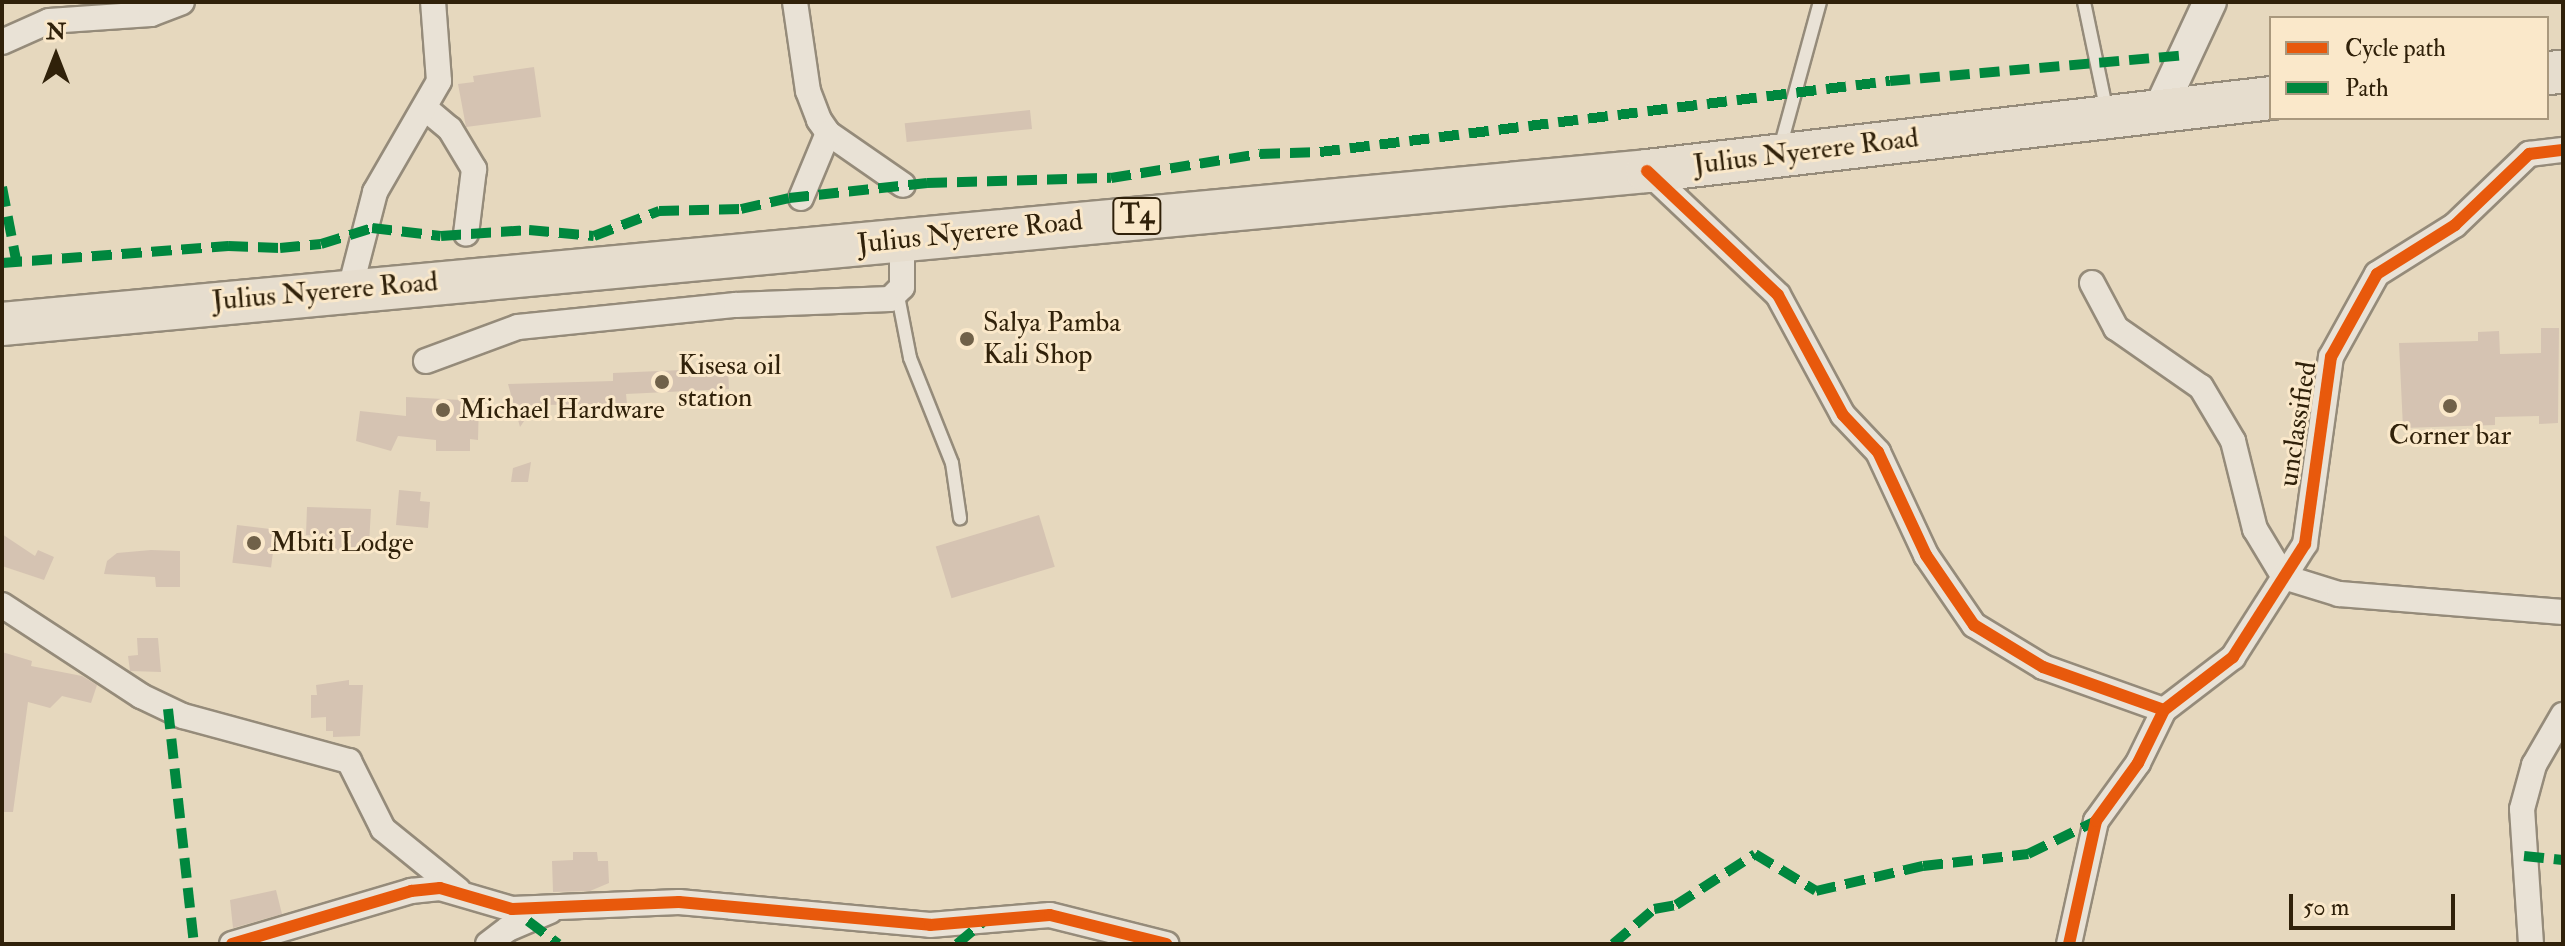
<!DOCTYPE html>
<html>
<head>
<meta charset="utf-8">
<style>
  body { margin:0 }
  #map { position:relative; width:2565px; height:946px; overflow:hidden; background:#e6d8be; font-family:"IM FELL Double Pica",serif }
  div>[style] { position:absolute }
  [style*='--x'] { left:calc(var(--x)*1px); top:calc(var(--y)*1px); width:calc(var(--w)*1px); rotate:calc(var(--a)*1deg) }
  .building>* { inset:0; background:#d5c3b2; transform-origin:0 0 }
  .roads { filter:drop-shadow(2px 0 #958b7a) drop-shadow(-2px 0 #958b7a) drop-shadow(0 2px #958b7a) drop-shadow(0 -2px #958b7a) }
  .lane>* { height:12px; margin:-6px; padding:0 6px; transform-origin:6px; border-radius:6px; background:#e9e2d6 }
  .street>* { height:24px; margin:-12px; padding:0 12px; transform-origin:12px; border-radius:12px; background:#e9e2d6 }
  .secondary>* { height:32px; margin:-16px; padding:0 16px; transform-origin:16px; border-radius:16px; background:#e9e2d6 }
  .highway>* { height:42px; margin:-21px; padding:0 21px; transform-origin:21px; border-radius:21px; background:#e6ddce }
  .quiet>* { height:10px; margin-top:-5px; transform-origin:0; background:repeating-linear-gradient(90deg,#00873e 0 20px,transparent 0 30px) }
  .cycleway>* { height:12px; margin:-6px; padding:0 6px; transform-origin:6px; border-radius:6px; background:#e8590c }
  .dots>* { width:22px; height:22px; translate:-50% -50%; box-sizing:border-box; border:4px solid #fae8ca; border-radius:50% }
  span { translate:-50% -50%; white-space:nowrap; text-align:center; line-height:1.15; -webkit-text-stroke:6px #fae8ca; paint-order:stroke }
  .shield-label span { padding:2px 6px; background:#fae8ca; border:2px solid; border-radius:6px; -webkit-text-stroke-width:0 }
  .shield-label { font-size:26px; color:#30210a; font-weight:700 }
  .street-label { font-size:28px; color:#30210a }
  .poi-label { font-size:28px; color:#30210a }
  .left { translate:0 -50%; text-align:left }
  .frame { position:absolute; inset:0; border:4px solid #30210a; pointer-events:none }
  .legend { position:absolute; left:2269px; top:16px; width:280px; height:104px; box-sizing:border-box; background:#fae8ca; border:2px solid #a9987d; margin:0; padding:10px 14px; list-style:none; font-size:24px; color:#30210a }
  .legend li { display:flex; align-items:center; gap:16px; height:40px }
  .legend b { width:40px; border:2px solid #a9987d }
  .north { position:absolute; left:16px; top:16px; width:80px; height:80px; -webkit-text-stroke:6px #fae8ca; paint-order:stroke; rotate:0deg; font-size:22px; font-weight:700; line-height:32px; text-align:center; color:#30210a }
  .north::after { content:''; display:block; margin:auto; width:28px; height:36px; background:#30210a; clip-path:polygon(50% 0,100% 100%,50% 72%,0 100%) }
  .scale { position:absolute; left:2289px; top:894px; width:166px; height:36px; box-sizing:border-box; border:4px solid #30210a; border-top:0; padding-left:10px; font-size:24px; line-height:28px; white-space:nowrap; color:#30210a; -webkit-text-stroke:6px #fae8ca; paint-order:stroke }
</style>
</head>
<body>
<div id="map">
  <div class="building">
    <i style="clip-path:polygon(534px 67px,541px 117px,466px 127px,458px 84px,474px 82px,473px 76px)"></i>
    <i style="left:1030px;top:110px;width:19px;height:126px;rotate:84deg"></i>
    <i style="clip-path:polygon(2541px 328px,2559px 328px,2558px 423px,2539px 424px,2539px 416px,2495px 417px,2495px 425px,2403px 428px,2399px 343px,2478px 341px,2478px 332px,2499px 331px,2500px 354px,2541px 353px)"></i>
    <i style="clip-path:polygon(728px 368px,729px 389px,626px 394px,627px 404px,535px 405px,520px 427px,508px 384px,613px 381px,613px 373px)"></i>
    <i style="clip-path:polygon(406px 397px,479px 401px,478px 440px,470px 439px,470px 451px,436px 451px,436px 440px,398px 436px,391px 451px,356px 441px,360px 411px,406px 416px)"></i>
    <i style="clip-path:polygon(531px 462px,528px 482px,511px 482px,513px 468px)"></i>
    <i style="clip-path:polygon(399px 490px,421px 492px,420px 501px,430px 502px,428px 528px,396px 525px)"></i>
    <i style="clip-path:polygon(307px 507px,371px 509px,369px 545px,359px 545px,358px 552px,327px 549px,328px 536px,306px 535px)"></i>
    <i style="left:1039px;top:515px;width:54px;height:108px;rotate:73deg"></i>
    <i style="left:237px;top:525px;width:39px;height:38px;rotate:7deg"></i>
    <i style="clip-path:polygon(2px 534px,35px 556px,38px 550px,54px 557px,44px 580px,2px 566px)"></i>
    <i style="clip-path:polygon(151px 550px,180px 551px,180px 587px,156px 587px,155px 577px,104px 574px,107px 561px,117px 553px)"></i>
    <i style="clip-path:polygon(137px 638px,158px 638px,161px 672px,130px 671px,128px 656px,138px 655px)"></i>
    <i style="clip-path:polygon(2px 652px,32px 661px,31px 666px,82px 676px,97px 685px,91px 703px,62px 696px,50px 708px,28px 702px,13px 812px,2px 812px)"></i>
    <i style="clip-path:polygon(349px 680px,349px 685px,363px 685px,360px 736px,333px 737px,333px 731px,326px 731px,326px 717px,311px 718px,311px 695px,317px 695px,316px 685px)"></i>
    <i style="clip-path:polygon(573px 852px,597px 852px,598px 861px,608px 861px,609px 883px,590px 891px,553px 892px,552px 861px,573px 860px)"></i>
    <i style="clip-path:polygon(276px 890px,282px 914px,233px 928px,230px 900px)"></i>
  </div>
  <div class="roads">
    <div class="lane">
      <i style="--x:2084;--y:2;--w:112;--a:78.2"></i>
      <i style="--x:1780;--y:148;--w:151;--a:-74.7"></i>
      <i style="--x:898;--y:296;--w:63;--a:79"></i>
      <i style="--x:910;--y:358;--w:113;--a:68.2"></i>
      <i style="--x:952;--y:463;--w:56;--a:81.7"></i>
    </div>
    <div class="street">
      <i style="--x:795;--y:2;--w:90;--a:81.7"></i>
      <i style="--x:808;--y:91;--w:31;--a:69"></i>
      <i style="--x:819;--y:120;--w:16;--a:55"></i>
      <i style="--x:828;--y:133;--w:91;--a:34.7"></i>
      <i style="--x:2;--y:42;--w:51;--a:-24.1"></i>
      <i style="--x:49;--y:21;--w:102;--a:-3.9"></i>
      <i style="--x:151;--y:14;--w:33;--a:-21"></i>
      <i style="--x:426;--y:109;--w:31;--a:40"></i>
      <i style="--x:450;--y:129;--w:47;--a:59"></i>
      <i style="--x:474;--y:169;--w:65;--a:97"></i>
      <i style="--x:1647;--y:171;--w:180;--a:43.4"></i>
      <i style="--x:1778;--y:295;--w:136;--a:61.6"></i>
      <i style="--x:1843;--y:415;--w:51;--a:46.6"></i>
      <i style="--x:1878;--y:452;--w:114;--a:65"></i>
      <i style="--x:1926;--y:555;--w:85;--a:55.6"></i>
      <i style="--x:1974;--y:625;--w:81;--a:31.3"></i>
      <i style="--x:2043;--y:667;--w:128;--a:19.6"></i>
      <i style="--x:801;--y:198;--w:70;--a:-67.4"></i>
      <i style="--x:2092;--y:283;--w:51;--a:61.9"></i>
      <i style="--x:2116;--y:328;--w:103;--a:34.8"></i>
      <i style="--x:2201;--y:387;--w:63;--a:59.3"></i>
      <i style="--x:2233;--y:441;--w:91;--a:76"></i>
      <i style="--x:2255;--y:529;--w:56;--a:58.9"></i>
      <i style="--x:2284;--y:577;--w:58;--a:17.2"></i>
      <i style="--x:2339;--y:594;--w:225;--a:4.6"></i>
      <i style="--x:350;--y:289;--w:100;--a:-75.5"></i>
      <i style="--x:375;--y:192;--w:128;--a:-60"></i>
      <i style="--x:439;--y:81;--w:79;--a:-94.3"></i>
      <i style="--x:426;--y:361;--w:98;--a:-20.3"></i>
      <i style="--x:518;--y:327;--w:219;--a:-5.8"></i>
      <i style="--x:736;--y:305;--w:154;--a:-2.2"></i>
      <i style="--x:890;--y:299;--w:17;--a:-45"></i>
      <i style="--x:902;--y:287;--w:47;--a:-90"></i>
      <i style="--x:2;--y:605;--w:166;--a:33.2"></i>
      <i style="--x:141;--y:696;--w:47;--a:25.5"></i>
      <i style="--x:183;--y:716;--w:172;--a:15.2"></i>
      <i style="--x:349;--y:761;--w:76;--a:63.4"></i>
      <i style="--x:383;--y:829;--w:97;--a:39.1"></i>
      <i style="--x:232;--y:944;--w:187;--a:-16.5"></i>
      <i style="--x:411;--y:891;--w:29;--a:-6"></i>
      <i style="--x:440;--y:888;--w:75;--a:16.3"></i>
      <i style="--x:512;--y:909;--w:167;--a:-2.4"></i>
      <i style="--x:679;--y:902;--w:252;--a:5.2"></i>
      <i style="--x:930;--y:925;--w:120;--a:-4.8"></i>
      <i style="--x:1050;--y:915;--w:120;--a:14"></i>
      <i style="--x:488;--y:944;--w:25;--a:-37"></i>
      <i style="--x:508;--y:929;--w:46;--a:-23.2"></i>
      <i style="--x:2069;--y:944;--w:126;--a:-77.6"></i>
      <i style="--x:2096;--y:821;--w:72;--a:-54.1"></i>
      <i style="--x:2138;--y:763;--w:59;--a:-63.9"></i>
      <i style="--x:2164;--y:710;--w:87;--a:-37.5"></i>
      <i style="--x:2233;--y:657;--w:134;--a:-57.5"></i>
      <i style="--x:2305;--y:544;--w:189;--a:-82.1"></i>
      <i style="--x:2331;--y:357;--w:95;--a:-61"></i>
      <i style="--x:2377;--y:274;--w:92;--a:-32.1"></i>
      <i style="--x:2455;--y:225;--w:103;--a:-43.8"></i>
      <i style="--x:2529;--y:154;--w:34;--a:-7"></i>
      <i style="--x:2531;--y:944;--w:135;--a:-93.8"></i>
      <i style="--x:2522;--y:809;--w:46;--a:-74.7"></i>
      <i style="--x:2534;--y:765;--w:58;--a:-59.9"></i>
    </div>
    <div class="secondary">
      <i style="--x:2160;--y:109;--w:118;--a:-65"></i>
    </div>
    <div class="highway">
      <i style="--x:2547;--y:73;--w:16;--a:-4"></i>
      <i style="--x:2;--y:324;--w:1652;--a:-5.31"></i>
      <i style="--x:1647;--y:171;--w:628;--a:-6.67"></i>
    </div>
  </div>
  <div class="quiet">
    <i style="--x:2;--y:187;--w:74;--a:79.1"></i>
    <i style="--x:2;--y:263;--w:227;--a:-4.3"></i>
    <i style="--x:228;--y:246;--w:52;--a:2.2"></i>
    <i style="--x:280;--y:248;--w:41;--a:-5.6"></i>
    <i style="--x:321;--y:244;--w:53;--a:-17.4"></i>
    <i style="--x:372;--y:228;--w:69;--a:6.6"></i>
    <i style="--x:441;--y:236;--w:88;--a:-3.9"></i>
    <i style="--x:529;--y:230;--w:65;--a:5.3"></i>
    <i style="--x:594;--y:236;--w:70;--a:-21"></i>
    <i style="--x:659;--y:211;--w:82;--a:-1.4"></i>
    <i style="--x:741;--y:209;--w:49;--a:-12.9"></i>
    <i style="--x:789;--y:198;--w:139;--a:-6.2"></i>
    <i style="--x:927;--y:183;--w:184;--a:-1.6"></i>
    <i style="--x:1111;--y:178;--w:151;--a:-9.2"></i>
    <i style="--x:1260;--y:154;--w:60;--a:-1.9"></i>
    <i style="--x:1320;--y:152;--w:574;--a:-7.1"></i>
    <i style="--x:1890;--y:81;--w:297;--a:-5"></i>
    <i style="--x:168;--y:709;--w:236;--a:83.7"></i>
    <i style="--x:2524;--y:856;--w:39;--a:6"></i>
    <i style="--x:528;--y:921;--w:38;--a:37"></i>
    <i style="--x:957;--y:944;--w:33;--a:-40"></i>
    <i style="--x:1613;--y:944;--w:54;--a:-40.5"></i>
    <i style="--x:1654;--y:909;--w:22;--a:-10"></i>
    <i style="--x:1676;--y:905;--w:94;--a:-32.8"></i>
    <i style="--x:1755;--y:854;--w:71;--a:31.2"></i>
    <i style="--x:1816;--y:891;--w:110;--a:-13.2"></i>
    <i style="--x:1923;--y:866;--w:106;--a:-6.5"></i>
    <i style="--x:2028;--y:854;--w:76;--a:-25.9"></i>
  </div>
  <div class="cycleway">
    <i style="--x:1647;--y:171;--w:180;--a:43.4"></i>
    <i style="--x:1778;--y:295;--w:136;--a:61.6"></i>
    <i style="--x:1843;--y:415;--w:51;--a:46.6"></i>
    <i style="--x:1878;--y:452;--w:114;--a:65"></i>
    <i style="--x:1926;--y:555;--w:85;--a:55.6"></i>
    <i style="--x:1974;--y:625;--w:81;--a:31.3"></i>
    <i style="--x:2043;--y:667;--w:128;--a:19.6"></i>
    <i style="--x:232;--y:944;--w:187;--a:-16.5"></i>
    <i style="--x:411;--y:891;--w:29;--a:-6"></i>
    <i style="--x:440;--y:888;--w:75;--a:16.3"></i>
    <i style="--x:512;--y:909;--w:167;--a:-2.4"></i>
    <i style="--x:679;--y:902;--w:252;--a:5.2"></i>
    <i style="--x:930;--y:925;--w:120;--a:-4.8"></i>
    <i style="--x:1050;--y:915;--w:120;--a:14"></i>
    <i style="--x:2069;--y:944;--w:126;--a:-77.6"></i>
    <i style="--x:2096;--y:821;--w:72;--a:-54.1"></i>
    <i style="--x:2138;--y:763;--w:59;--a:-63.9"></i>
    <i style="--x:2164;--y:710;--w:87;--a:-37.5"></i>
    <i style="--x:2233;--y:657;--w:134;--a:-57.5"></i>
    <i style="--x:2305;--y:544;--w:189;--a:-82.1"></i>
    <i style="--x:2331;--y:357;--w:95;--a:-61"></i>
    <i style="--x:2377;--y:274;--w:92;--a:-32.1"></i>
    <i style="--x:2455;--y:225;--w:103;--a:-43.8"></i>
    <i style="--x:2529;--y:154;--w:34;--a:-7"></i>
  </div>
  <div class="dots">
    <i style="left:967px;top:339px;background:#706149"></i>
    <i style="left:662px;top:382px;background:#706149"></i>
    <i style="left:2450px;top:406px;background:#706149"></i>
    <i style="left:443px;top:410px;background:#706149"></i>
    <i style="left:254px;top:543px;background:#706149"></i>
  </div>
  <div class="shield-label">
    <span style="left:1137px;top:216px">T4</span>
  </div>
  <div class="street-label">
    <span style="left:1806px;top:152px;rotate:-7deg">Julius Nyerere Road</span>
    <span style="left:970px;top:233px;rotate:-6deg">Julius Nyerere Road</span>
    <span style="left:325px;top:292px;rotate:-5deg">Julius Nyerere Road</span>
    <span style="left:2298px;top:424px;rotate:-81deg">unclassified</span>
  </div>
  <div class="poi-label">
    <span class="left" style="left:983px;top:339px">Salya Pamba<br>Kali Shop</span>
    <span class="left" style="left:678px;top:382px">Kisesa oil<br>station</span>
    <span class="left" style="left:459px;top:410px">Michael Hardware</span>
    <span style="left:2450px;top:436px">Corner bar</span>
    <span class="left" style="left:270px;top:543px">Mbiti Lodge</span>
  </div>
  <div class="frame"></div>
  <ul class="legend">
  <li><b style="height:10px;background:#e8590c"></b>Cycle path</li>
  <li><b style="height:10px;background:#00873e"></b>Path</li>
  </ul>
  <div class="north">N</div>
  <div class="scale">50 m</div>
</div>
</body>
</html>
